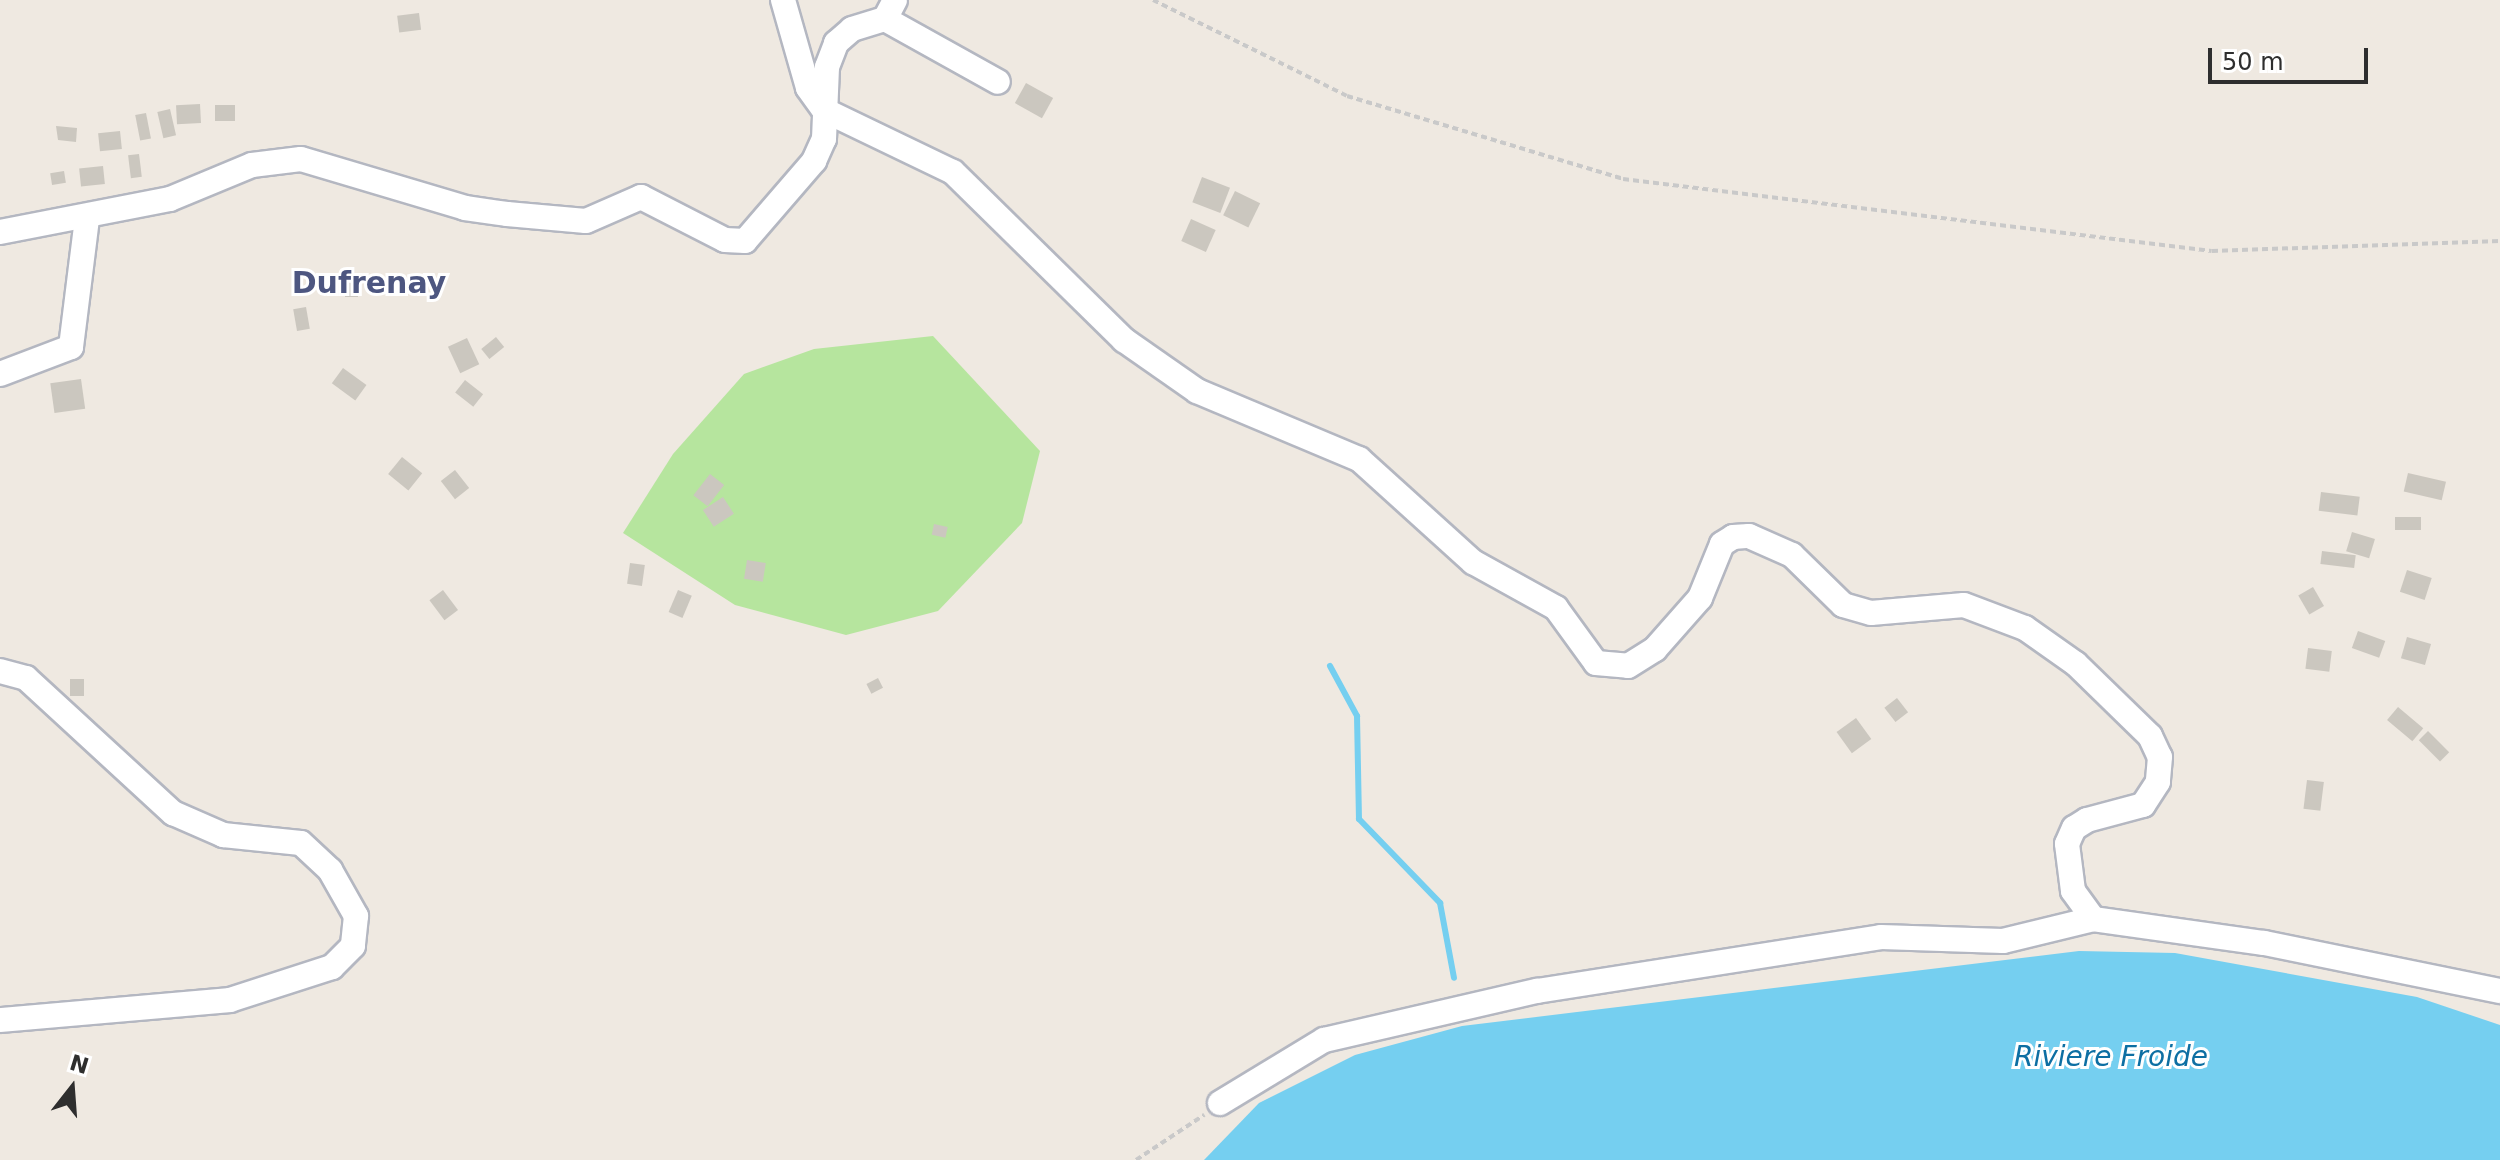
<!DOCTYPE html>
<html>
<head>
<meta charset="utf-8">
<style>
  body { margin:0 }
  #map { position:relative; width:2500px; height:1160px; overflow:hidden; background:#efe9e1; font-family:"DejaVu Sans",sans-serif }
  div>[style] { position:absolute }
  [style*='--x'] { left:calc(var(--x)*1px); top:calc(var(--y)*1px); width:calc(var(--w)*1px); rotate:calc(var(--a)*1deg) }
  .green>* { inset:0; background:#b6e59e }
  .water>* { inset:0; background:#75cff0 }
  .stream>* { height:6px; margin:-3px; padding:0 3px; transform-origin:3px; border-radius:3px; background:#75cff0 }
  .building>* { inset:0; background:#cbc7bf; transform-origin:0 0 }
  .path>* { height:4px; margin-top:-2px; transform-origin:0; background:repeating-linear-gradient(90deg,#c9c9c9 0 6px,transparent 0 10px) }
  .roads { filter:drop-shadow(2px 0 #b4b7c1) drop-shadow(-2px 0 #b4b7c1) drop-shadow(0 2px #b4b7c1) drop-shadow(0 -2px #b4b7c1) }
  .minor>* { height:24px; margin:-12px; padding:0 12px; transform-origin:12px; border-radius:12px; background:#fff }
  span { translate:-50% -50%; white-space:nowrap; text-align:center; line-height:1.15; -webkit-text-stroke:6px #fff; paint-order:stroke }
  .water-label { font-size:28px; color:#0d6fa3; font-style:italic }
  .quarter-label { font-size:30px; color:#4d5680; font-weight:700 }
  .north { position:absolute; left:32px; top:1048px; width:80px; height:80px; -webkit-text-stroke:6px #fff; paint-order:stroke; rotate:17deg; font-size:22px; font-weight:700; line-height:32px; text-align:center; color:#2e2e2e }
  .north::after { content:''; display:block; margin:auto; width:28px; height:36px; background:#2e2e2e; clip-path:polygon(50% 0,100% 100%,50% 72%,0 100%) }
  .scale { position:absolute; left:2208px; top:48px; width:160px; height:36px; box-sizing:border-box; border:4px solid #2e2e2e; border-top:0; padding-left:10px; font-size:24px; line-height:28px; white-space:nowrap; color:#2e2e2e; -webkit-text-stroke:6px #fff; paint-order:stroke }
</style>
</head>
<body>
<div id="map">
  <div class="green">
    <i style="clip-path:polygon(933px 336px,1040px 451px,1022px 523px,938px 611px,846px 635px,735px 605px,623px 533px,673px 454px,744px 374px,814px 349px)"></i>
  </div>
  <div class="water">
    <i style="clip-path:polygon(2079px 951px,2175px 953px,2417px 997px,2500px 1025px,2500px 1160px,1204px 1160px,1259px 1103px,1355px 1055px,1462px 1026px)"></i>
  </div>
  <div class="stream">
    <i style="--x:1330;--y:666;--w:57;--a:61.6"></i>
    <i style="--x:1357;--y:716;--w:103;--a:88.9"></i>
    <i style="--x:1359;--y:819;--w:117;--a:46"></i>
    <i style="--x:1440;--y:903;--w:76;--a:79.4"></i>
  </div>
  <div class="building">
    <i style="left:419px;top:13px;width:17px;height:22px;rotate:83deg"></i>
    <i style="left:1026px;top:83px;width:31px;height:23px;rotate:29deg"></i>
    <i style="left:200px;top:104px;width:19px;height:24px;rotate:87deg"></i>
    <i style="left:215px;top:105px;width:20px;height:16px"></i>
    <i style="left:170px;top:109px;width:27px;height:13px;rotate:77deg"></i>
    <i style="left:146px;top:113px;width:26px;height:11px;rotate:79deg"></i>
    <i style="clip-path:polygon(56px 126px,77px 128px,76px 142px,58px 140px)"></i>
    <i style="left:120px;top:131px;width:18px;height:22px;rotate:84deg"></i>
    <i style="left:139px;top:154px;width:23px;height:11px;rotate:83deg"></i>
    <i style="left:103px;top:166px;width:18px;height:24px;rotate:84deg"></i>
    <i style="left:64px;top:171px;width:12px;height:14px;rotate:81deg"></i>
    <i style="left:1202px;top:177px;width:30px;height:27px;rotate:21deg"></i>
    <i style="left:1235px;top:191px;width:28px;height:27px;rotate:26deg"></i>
    <i style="left:1191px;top:219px;width:27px;height:24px;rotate:24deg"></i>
    <i style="left:345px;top:279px;width:13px;height:18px"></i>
    <i style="left:306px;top:307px;width:22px;height:13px;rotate:80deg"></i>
    <i style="left:496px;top:337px;width:13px;height:19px;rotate:51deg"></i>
    <i style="left:467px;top:338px;width:29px;height:21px;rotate:65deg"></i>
    <i style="left:343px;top:368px;width:29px;height:19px;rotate:36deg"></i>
    <i style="left:81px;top:379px;width:30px;height:31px;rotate:82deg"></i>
    <i style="left:465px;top:380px;width:23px;height:16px;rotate:38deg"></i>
    <i style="left:402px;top:457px;width:26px;height:22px;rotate:39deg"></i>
    <i style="left:455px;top:470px;width:23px;height:18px;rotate:52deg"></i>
    <i style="left:2408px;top:473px;width:39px;height:19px;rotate:13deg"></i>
    <i style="left:710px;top:474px;width:18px;height:27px;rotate:38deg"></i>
    <i style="left:2321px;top:492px;width:39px;height:19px;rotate:7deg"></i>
    <i style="left:723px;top:497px;width:20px;height:24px;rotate:57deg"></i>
    <i style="left:2395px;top:517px;width:26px;height:13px"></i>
    <i style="left:934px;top:524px;width:14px;height:11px;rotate:12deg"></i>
    <i style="left:2352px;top:532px;width:24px;height:20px;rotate:17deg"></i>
    <i style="left:2322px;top:551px;width:34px;height:13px;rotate:7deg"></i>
    <i style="left:747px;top:560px;width:19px;height:19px;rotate:9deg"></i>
    <i style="left:630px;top:563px;width:15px;height:21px;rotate:8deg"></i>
    <i style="left:2407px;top:570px;width:26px;height:23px;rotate:18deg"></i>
    <i style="left:2313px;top:587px;width:22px;height:17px;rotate:60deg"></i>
    <i style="left:443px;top:590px;width:25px;height:17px;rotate:53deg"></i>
    <i style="left:678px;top:590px;width:15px;height:24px;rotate:23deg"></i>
    <i style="left:2358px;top:631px;width:29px;height:18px;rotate:20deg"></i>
    <i style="left:2407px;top:637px;width:25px;height:22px;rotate:16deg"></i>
    <i style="left:2308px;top:648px;width:24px;height:21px;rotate:7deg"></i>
    <i style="left:878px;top:678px;width:11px;height:13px;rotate:63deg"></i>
    <i style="left:70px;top:679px;width:14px;height:17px"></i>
    <i style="left:1897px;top:698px;width:18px;height:16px;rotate:52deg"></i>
    <i style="left:2398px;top:707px;width:33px;height:17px;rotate:40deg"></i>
    <i style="left:1856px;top:718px;width:26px;height:24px;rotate:54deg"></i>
    <i style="left:2428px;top:731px;width:30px;height:13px;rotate:45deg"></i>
    <i style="left:2307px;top:780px;width:17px;height:29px;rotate:7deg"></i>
  </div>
  <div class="path">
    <i style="--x:1153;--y:0;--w:216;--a:26.3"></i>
    <i style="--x:1347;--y:96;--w:288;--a:16.7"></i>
    <i style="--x:1623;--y:179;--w:593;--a:6.97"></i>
    <i style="--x:2212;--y:251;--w:288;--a:-2"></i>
    <i style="--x:1136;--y:1160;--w:82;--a:-33.5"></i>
  </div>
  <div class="roads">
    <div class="minor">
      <i style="--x:783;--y:0;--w:91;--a:74.1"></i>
      <i style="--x:808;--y:88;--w:27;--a:54"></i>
      <i style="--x:824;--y:110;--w:143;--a:25.7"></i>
      <i style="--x:953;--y:172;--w:240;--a:44.5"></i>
      <i style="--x:1124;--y:340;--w:89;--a:34.9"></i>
      <i style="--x:1197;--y:391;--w:176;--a:22.8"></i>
      <i style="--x:1359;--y:459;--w:154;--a:42.1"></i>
      <i style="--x:1473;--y:562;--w:95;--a:29"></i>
      <i style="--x:1556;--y:608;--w:68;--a:54"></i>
      <i style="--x:1596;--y:663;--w:32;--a:5"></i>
      <i style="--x:1628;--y:666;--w:32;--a:-32"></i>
      <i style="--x:1655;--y:649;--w:68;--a:-48.6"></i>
      <i style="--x:1700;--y:598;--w:58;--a:-67.8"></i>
      <i style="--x:1722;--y:544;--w:13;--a:-32"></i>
      <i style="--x:1733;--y:537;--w:16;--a:-4"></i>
      <i style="--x:1749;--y:536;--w:47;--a:23.8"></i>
      <i style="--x:1792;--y:555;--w:71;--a:44.4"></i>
      <i style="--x:1843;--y:605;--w:29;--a:16"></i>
      <i style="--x:1871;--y:613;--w:93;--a:-4.9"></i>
      <i style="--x:1964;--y:605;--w:65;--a:20.7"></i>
      <i style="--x:2025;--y:628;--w:62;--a:35.2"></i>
      <i style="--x:2076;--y:664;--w:103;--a:44.2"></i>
      <i style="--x:2150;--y:736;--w:23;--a:65"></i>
      <i style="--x:2160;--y:757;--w:25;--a:95"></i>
      <i style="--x:2158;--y:782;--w:27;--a:123"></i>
      <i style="--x:2143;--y:805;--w:58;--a:165"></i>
      <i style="--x:2087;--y:820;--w:15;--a:148"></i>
      <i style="--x:2074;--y:828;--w:17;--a:114"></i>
      <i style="--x:2067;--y:844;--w:47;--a:82.7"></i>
      <i style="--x:2073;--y:891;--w:34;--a:54"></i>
      <i style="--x:885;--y:19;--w:129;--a:29.1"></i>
      <i style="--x:0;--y:232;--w:173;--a:-11"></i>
      <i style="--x:170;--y:199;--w:89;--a:-22.5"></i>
      <i style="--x:252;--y:165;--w:49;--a:-7"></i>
      <i style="--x:301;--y:159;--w:171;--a:16.6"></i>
      <i style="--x:465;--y:208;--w:42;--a:8.1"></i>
      <i style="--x:507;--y:214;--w:79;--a:5.1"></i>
      <i style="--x:586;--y:221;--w:60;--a:-23.6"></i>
      <i style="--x:641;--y:197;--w:94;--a:27.1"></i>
      <i style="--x:725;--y:240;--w:20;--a:3"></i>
      <i style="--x:745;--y:241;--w:106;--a:-49.2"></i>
      <i style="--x:814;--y:161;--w:24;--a:-66"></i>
      <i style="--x:824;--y:139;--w:72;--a:-87.6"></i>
      <i style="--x:827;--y:67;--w:26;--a:-69"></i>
      <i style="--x:836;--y:43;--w:21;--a:-41"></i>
      <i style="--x:852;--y:29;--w:34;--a:-17"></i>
      <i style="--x:885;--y:19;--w:21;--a:-62"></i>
      <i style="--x:0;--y:374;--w:76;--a:-20.8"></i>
      <i style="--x:71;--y:347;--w:130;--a:-82.9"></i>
      <i style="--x:0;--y:671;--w:27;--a:15"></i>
      <i style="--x:26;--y:678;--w:200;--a:42.6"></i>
      <i style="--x:173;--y:813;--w:55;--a:23.7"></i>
      <i style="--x:223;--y:835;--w:78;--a:5.9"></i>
      <i style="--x:301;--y:843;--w:40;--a:43"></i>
      <i style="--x:330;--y:870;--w:53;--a:60.5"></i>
      <i style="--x:356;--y:916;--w:30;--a:96"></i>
      <i style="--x:353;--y:946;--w:30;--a:135"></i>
      <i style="--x:332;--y:967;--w:107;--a:162.1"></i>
      <i style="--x:230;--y:1000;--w:231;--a:175"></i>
      <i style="--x:1220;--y:1103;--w:122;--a:-31.2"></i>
      <i style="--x:1324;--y:1040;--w:219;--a:-13"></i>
      <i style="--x:1537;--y:991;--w:348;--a:-8.9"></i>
      <i style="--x:1881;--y:937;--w:122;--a:1.9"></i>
      <i style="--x:2003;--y:941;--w:93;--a:-13.7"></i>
      <i style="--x:2093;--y:919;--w:173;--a:8"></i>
      <i style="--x:2264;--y:943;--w:241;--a:11.5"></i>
    </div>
  </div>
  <div class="water-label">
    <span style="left:2111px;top:1057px">Riviere Froide</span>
  </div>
  <div class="quarter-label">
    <span style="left:369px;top:283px">Dufrenay</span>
  </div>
  <div class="north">N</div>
  <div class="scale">50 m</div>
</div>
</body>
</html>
